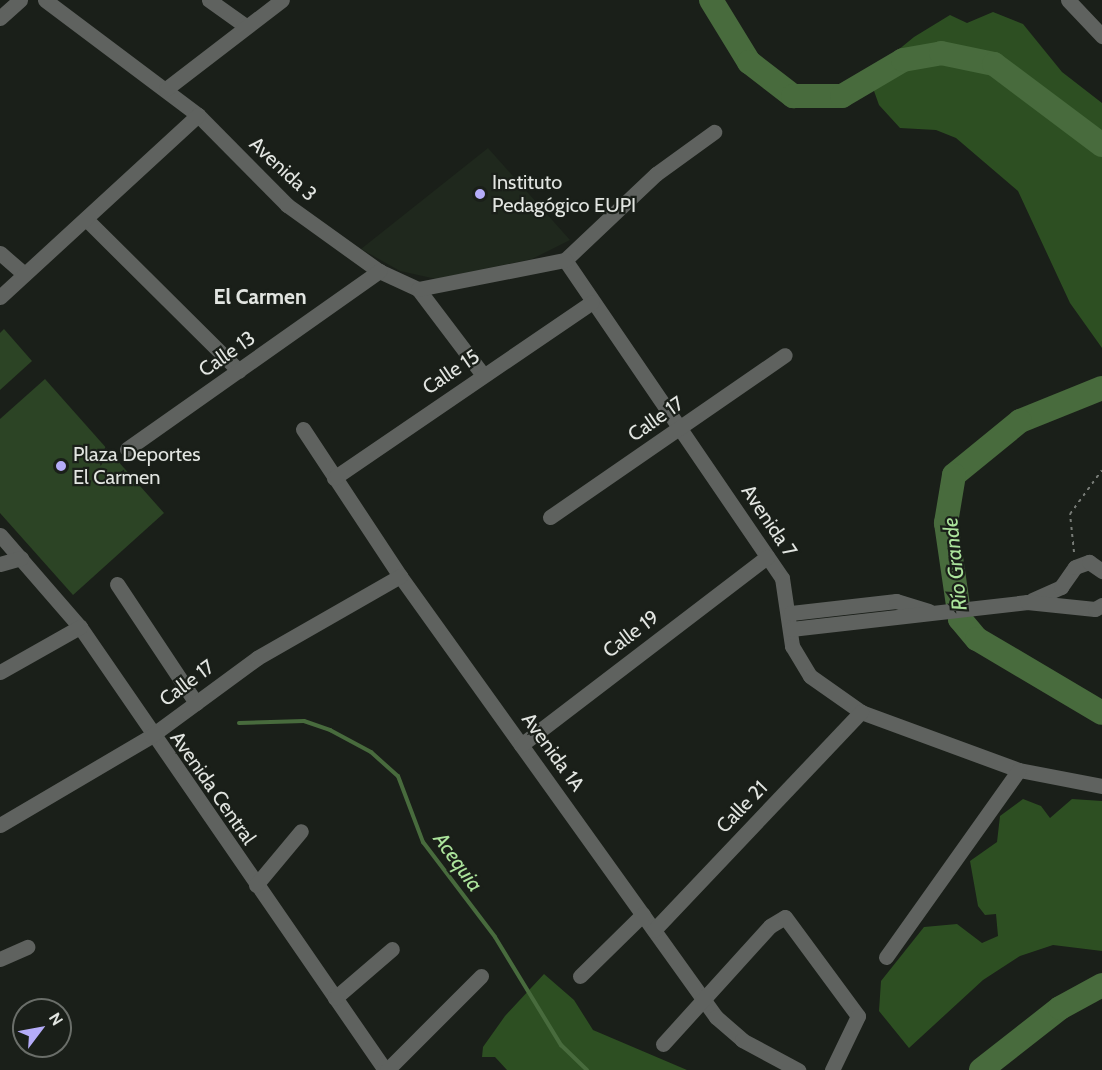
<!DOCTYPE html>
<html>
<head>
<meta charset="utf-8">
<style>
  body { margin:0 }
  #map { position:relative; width:1102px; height:1070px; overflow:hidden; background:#1a1f19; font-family:Cabin,sans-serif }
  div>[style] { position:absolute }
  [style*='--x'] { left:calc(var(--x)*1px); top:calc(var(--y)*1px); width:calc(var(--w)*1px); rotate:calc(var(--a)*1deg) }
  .built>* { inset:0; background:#1f281d }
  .green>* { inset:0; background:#2c4425 }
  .forest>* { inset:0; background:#2d4f22 }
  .stream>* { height:4px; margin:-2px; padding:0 2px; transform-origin:2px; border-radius:2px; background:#486b3d }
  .river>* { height:24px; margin:-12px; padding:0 12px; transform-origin:12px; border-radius:12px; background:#486b3d }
  .path>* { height:2px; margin-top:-1px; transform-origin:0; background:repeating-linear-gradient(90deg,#777b76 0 3px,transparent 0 7.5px) }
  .minor>* { height:15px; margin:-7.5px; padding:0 7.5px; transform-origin:7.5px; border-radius:7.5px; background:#5f625f }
  .dots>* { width:16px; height:16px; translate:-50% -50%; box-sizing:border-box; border:3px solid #1a1f19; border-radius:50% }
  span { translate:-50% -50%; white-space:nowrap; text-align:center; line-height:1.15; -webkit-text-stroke:4.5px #1a1f19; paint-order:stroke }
  .street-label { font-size:20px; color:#e2e5e1 }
  .poi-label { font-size:20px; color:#e2e5e1 }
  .left { translate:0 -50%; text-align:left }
  .neighbourhood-label { font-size:21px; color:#e2e5e1; font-weight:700 }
  .water-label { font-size:21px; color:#ace49c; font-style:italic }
  .north { position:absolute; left:12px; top:998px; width:60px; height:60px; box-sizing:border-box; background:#1a1f19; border:2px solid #6a6e69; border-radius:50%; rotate:58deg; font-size:16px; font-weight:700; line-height:24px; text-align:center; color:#e2e5e1 }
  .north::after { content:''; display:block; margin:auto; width:21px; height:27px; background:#b5acf9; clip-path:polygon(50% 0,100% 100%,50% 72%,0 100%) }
</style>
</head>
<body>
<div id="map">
  <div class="built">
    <i style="clip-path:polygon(488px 148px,570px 240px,532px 259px,436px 279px,400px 271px,361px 249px)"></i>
  </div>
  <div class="green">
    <i style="clip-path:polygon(4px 329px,32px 361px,0 390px,0 333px)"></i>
    <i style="clip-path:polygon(45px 379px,164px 513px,73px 595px,0 513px,0 419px)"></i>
  </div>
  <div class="forest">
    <i style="clip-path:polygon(993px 12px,1023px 24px,1062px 72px,1102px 103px,1102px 348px,1070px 303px,1018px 191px,956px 138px,936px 130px,900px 128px,879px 105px,874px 91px,881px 64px,914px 37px,950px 15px,967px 23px)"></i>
    <i style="clip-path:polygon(1023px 799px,1041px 806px,1050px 818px,1072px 799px,1102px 801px,1102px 951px,1053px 945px,1020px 956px,983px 980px,909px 1048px,879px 1011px,881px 981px,924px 927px,957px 924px,982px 943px,998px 936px,996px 914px,985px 915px,978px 906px,970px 861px,997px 842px,1000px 816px)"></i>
    <i style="clip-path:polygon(544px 974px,574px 1000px,593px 1030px,687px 1070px,507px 1070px,495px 1057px,482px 1057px,483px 1047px,505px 1016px)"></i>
  </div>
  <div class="stream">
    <i style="--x:239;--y:723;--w:65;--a:-1.8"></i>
    <i style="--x:304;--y:721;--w:28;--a:19"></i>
    <i style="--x:330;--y:730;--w:47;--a:28.2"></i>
    <i style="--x:371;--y:752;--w:36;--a:42"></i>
    <i style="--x:398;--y:776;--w:71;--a:69.3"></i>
    <i style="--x:423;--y:842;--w:119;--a:52.8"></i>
    <i style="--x:495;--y:937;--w:127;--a:58.6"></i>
    <i style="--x:561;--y:1045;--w:36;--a:44"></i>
  </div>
  <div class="river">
    <i style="--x:711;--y:0;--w:73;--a:58.5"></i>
    <i style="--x:749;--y:62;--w:56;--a:37.7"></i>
    <i style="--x:793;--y:96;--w:49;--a:0"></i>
    <i style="--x:842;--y:96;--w:71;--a:-30.5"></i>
    <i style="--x:903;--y:60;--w:39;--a:-10"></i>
    <i style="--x:941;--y:53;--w:54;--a:11.7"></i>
    <i style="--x:994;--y:64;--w:135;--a:36.9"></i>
    <i style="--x:1102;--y:388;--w:88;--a:158.1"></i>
    <i style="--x:1020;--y:421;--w:85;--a:140.7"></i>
    <i style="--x:954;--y:475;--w:49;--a:99.5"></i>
    <i style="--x:946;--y:523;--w:97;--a:81.7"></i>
    <i style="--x:960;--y:619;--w:26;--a:50"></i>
    <i style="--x:977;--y:639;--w:145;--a:30.6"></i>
    <i style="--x:981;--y:1070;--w:100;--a:-38.1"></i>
    <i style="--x:1060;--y:1008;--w:48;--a:-28.7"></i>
  </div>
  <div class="path">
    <i style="--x:1074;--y:552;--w:38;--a:-96"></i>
    <i style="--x:1070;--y:514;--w:54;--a:-54"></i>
  </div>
  <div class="minor">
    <i style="--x:45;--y:0;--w:191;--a:36.9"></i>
    <i style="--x:198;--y:115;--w:127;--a:45.3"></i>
    <i style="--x:287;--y:205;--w:113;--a:35.7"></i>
    <i style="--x:379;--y:271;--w:43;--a:24.8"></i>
    <i style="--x:418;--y:289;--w:108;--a:52.9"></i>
    <i style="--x:209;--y:0;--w:43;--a:35.5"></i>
    <i style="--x:1068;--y:0;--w:50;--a:46.6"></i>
    <i style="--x:0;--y:18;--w:27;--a:-42"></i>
    <i style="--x:166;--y:89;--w:146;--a:-37.5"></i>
    <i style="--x:87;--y:220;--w:214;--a:44.8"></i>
    <i style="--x:0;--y:253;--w:32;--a:41"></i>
    <i style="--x:565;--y:260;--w:385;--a:55.7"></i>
    <i style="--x:782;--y:578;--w:69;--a:81.6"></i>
    <i style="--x:792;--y:646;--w:35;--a:59"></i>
    <i style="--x:810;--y:676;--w:62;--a:35.2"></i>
    <i style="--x:861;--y:712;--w:168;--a:20.2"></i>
    <i style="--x:1019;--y:770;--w:85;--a:10.9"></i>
    <i style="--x:565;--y:260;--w:125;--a:-43.4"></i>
    <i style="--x:656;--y:174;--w:72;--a:-35.9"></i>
    <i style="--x:418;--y:289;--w:150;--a:-11.2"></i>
    <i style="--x:0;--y:297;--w:269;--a:-42.6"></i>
    <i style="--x:303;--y:429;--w:176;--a:56.6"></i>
    <i style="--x:400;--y:576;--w:543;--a:54.38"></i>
    <i style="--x:716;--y:1017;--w:35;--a:41"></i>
    <i style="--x:742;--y:1040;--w:64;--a:28.2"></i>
    <i style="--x:127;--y:449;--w:309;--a:-35.2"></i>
    <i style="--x:334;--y:478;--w:312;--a:-34.3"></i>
    <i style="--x:550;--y:517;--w:285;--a:-34.6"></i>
    <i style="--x:0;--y:535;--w:122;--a:49"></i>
    <i style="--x:80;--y:627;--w:538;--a:55.45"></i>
    <i style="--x:0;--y:564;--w:22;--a:-16"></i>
    <i style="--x:117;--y:584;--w:143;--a:56.4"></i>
    <i style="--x:1032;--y:600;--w:32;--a:-24"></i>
    <i style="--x:1061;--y:587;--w:24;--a:-55"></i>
    <i style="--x:1075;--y:567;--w:15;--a:-20"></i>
    <i style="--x:1089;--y:562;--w:16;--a:35"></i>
    <i style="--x:791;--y:613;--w:106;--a:-6.5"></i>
    <i style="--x:896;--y:601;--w:34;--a:17"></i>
    <i style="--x:791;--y:629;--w:238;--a:-6.5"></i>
    <i style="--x:1027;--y:602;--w:68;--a:5.9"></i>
    <i style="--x:1095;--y:609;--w:8;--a:-30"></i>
    <i style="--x:0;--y:672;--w:92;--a:-29.4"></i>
    <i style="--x:521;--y:745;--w:310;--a:-37.4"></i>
    <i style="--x:0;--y:825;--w:175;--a:-30.5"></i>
    <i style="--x:151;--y:736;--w:132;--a:-36.3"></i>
    <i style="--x:257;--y:658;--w:165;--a:-29.8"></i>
    <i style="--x:256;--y:885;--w:70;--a:-50.2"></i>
    <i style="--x:654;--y:930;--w:301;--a:-46.5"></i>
    <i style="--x:886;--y:957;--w:229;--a:-54.6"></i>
    <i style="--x:0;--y:959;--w:30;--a:-24"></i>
    <i style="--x:580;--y:976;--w:88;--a:-44.5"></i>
    <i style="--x:335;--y:998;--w:75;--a:-40.7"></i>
    <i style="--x:663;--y:1044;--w:159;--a:-47.8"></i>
    <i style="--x:770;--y:926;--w:17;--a:-31"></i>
    <i style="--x:785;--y:917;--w:123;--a:53.6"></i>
    <i style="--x:858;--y:1016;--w:60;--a:115.7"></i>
    <i style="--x:387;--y:1070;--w:133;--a:-45"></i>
  </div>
  <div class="dots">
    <i style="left:480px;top:194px;background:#b5acf9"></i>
    <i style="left:61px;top:466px;background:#b5acf9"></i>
  </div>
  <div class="street-label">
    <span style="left:283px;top:169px;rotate:43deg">Avenida 3</span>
    <span style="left:227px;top:354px;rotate:-35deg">Calle 13</span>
    <span style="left:451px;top:372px;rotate:-34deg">Calle 15</span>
    <span style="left:656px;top:419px;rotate:-35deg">Calle 17</span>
    <span style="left:769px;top:521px;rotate:56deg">Avenida 7</span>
    <span style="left:631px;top:634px;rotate:-37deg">Calle 19</span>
    <span style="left:187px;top:683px;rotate:-37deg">Calle 17</span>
    <span style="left:553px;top:752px;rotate:54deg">Avenida 1A</span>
    <span style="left:213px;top:788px;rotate:55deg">Avenida Central</span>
    <span style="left:742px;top:807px;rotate:-46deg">Calle 21</span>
  </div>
  <div class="poi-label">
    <span class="left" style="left:492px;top:194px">Instituto<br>Pedagógico EUPI</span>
    <span class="left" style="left:73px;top:466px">Plaza Deportes<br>El Carmen</span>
  </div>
  <div class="neighbourhood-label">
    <span style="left:260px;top:297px">El Carmen</span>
  </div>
  <div class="water-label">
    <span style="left:955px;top:564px;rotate:-96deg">Río Grande</span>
    <span style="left:458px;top:862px;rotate:54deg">Acequia</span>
  </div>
  <div class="north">N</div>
</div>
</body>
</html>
